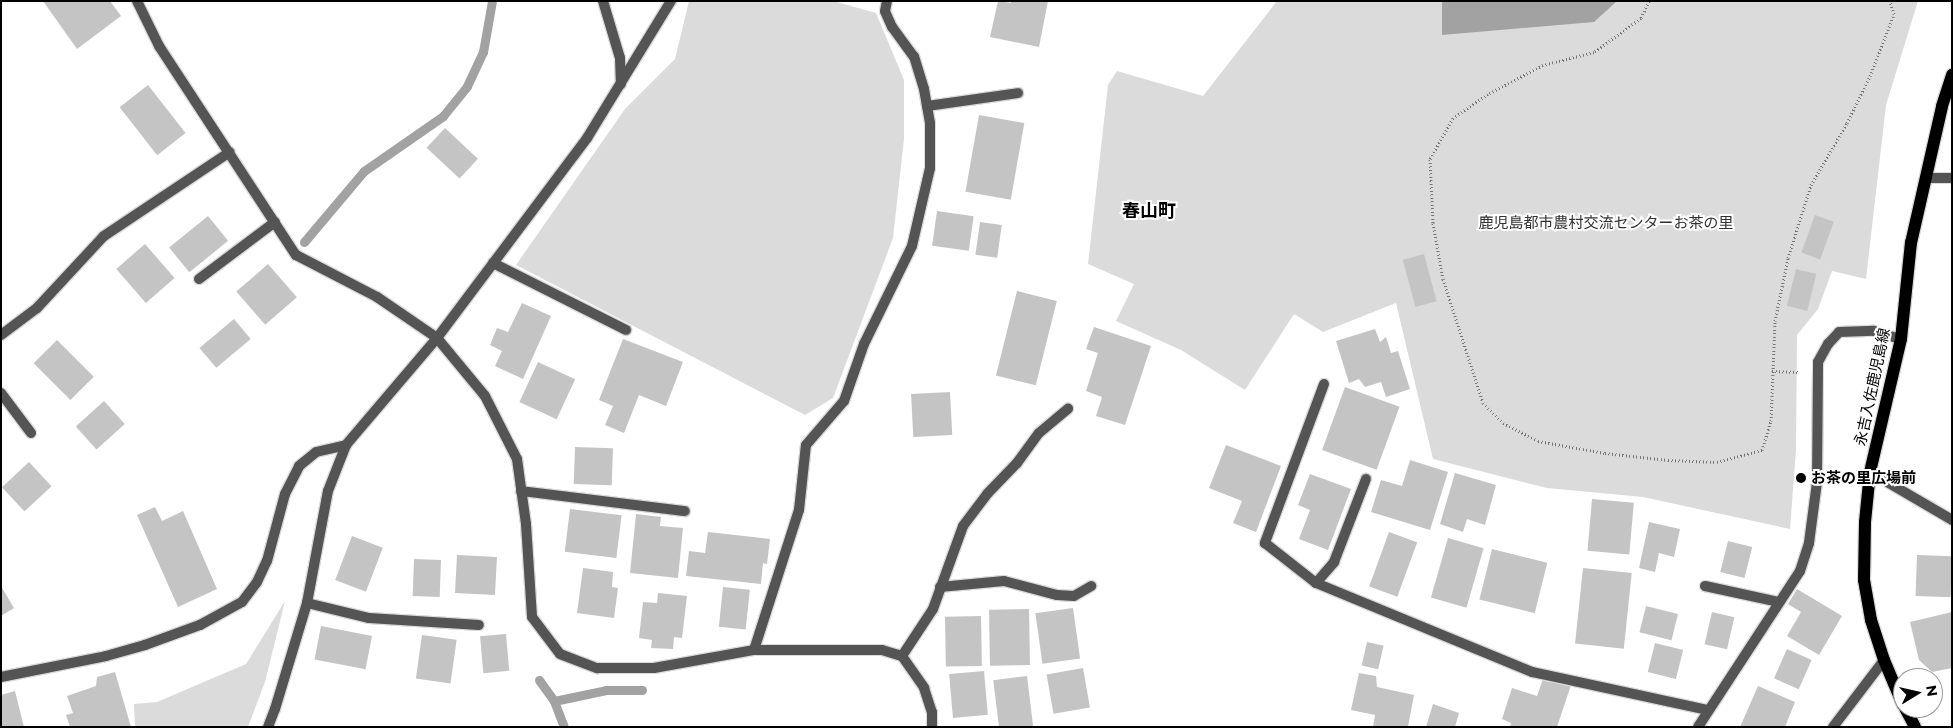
<!DOCTYPE html>
<html>
<head>
<meta charset="utf-8">
<style>
  body { margin:0 }
  #map { position:relative; width:1953px; height:728px; overflow:hidden; background:#fff; font-family:Montserrat,"Noto Sans JP",sans-serif }
  div>[style] { position:absolute }
  [style*='--x'] { left:calc(var(--x)*1px); top:calc(var(--y)*1px); width:calc(var(--w)*1px); rotate:calc(var(--a)*1deg) }
  .green>* { inset:0; background:#dbdbdb }
  .water>* { inset:0; background:#a2a2a2 }
  .stream>* { height:9px; margin:-4.5px; padding:0 4.5px; transform-origin:4.5px; border-radius:4.5px; background:#a2a2a2 }
  .building>* { inset:0; background:#c4c4c4; transform-origin:0 0 }
  .path>* { height:3px; margin-top:-1.5px; transform-origin:0; background:repeating-linear-gradient(90deg,#767676 0 1px,transparent 0 3.5px) }
  .roads { filter:drop-shadow(1px 0 #dbdbdb) drop-shadow(-1px 0 #dbdbdb) drop-shadow(0 1px #dbdbdb) drop-shadow(0 -1px #dbdbdb) }
  .service>* { height:10px; margin:-5px; padding:0 5px; transform-origin:5px; border-radius:5px; background:#545454 }
  .minor>* { height:10px; margin:-5px; padding:0 5px; transform-origin:5px; border-radius:5px; background:#545454 }
  .primary>* { height:12px; margin:-6px; padding:0 6px; transform-origin:6px; border-radius:6px; background:#000 }
  .dots>* { width:14px; height:14px; translate:-50% -50%; box-sizing:border-box; border:2px solid #fff; border-radius:50% }
  span { translate:-50% -50%; white-space:nowrap; text-align:center; line-height:1.15; -webkit-text-stroke:4px #fff; paint-order:stroke }
  .park-label { font-size:15px; color:#323232 }
  .street-label { font-size:15px; color:#000 }
  .poi-label { font-size:15px; color:#000; font-weight:700 }
  .left { translate:0 -50%; text-align:left }
  .quarter-label { font-size:18px; color:#000; font-weight:700 }
  .frame { position:absolute; inset:0; border:2px solid #000; pointer-events:none }
  .north { position:absolute; left:1893px; top:668px; width:50px; height:50px; box-sizing:border-box; background:#fff; border:1px solid #999; border-radius:50%; rotate:81deg; font-size:14px; font-weight:700; line-height:20px; text-align:center; color:#000 }
  .north::after { content:''; display:block; margin:auto; width:18px; height:22px; background:#000; clip-path:polygon(50% 0,100% 100%,50% 72%,0 100%) }
</style>
</head>
<body>
<div id="map">
  <div class="green">
    <i style="clip-path:polygon(689px 1px,833px 1px,876px 13px,904px 80px,904px 139px,893px 238px,833px 398px,805px 415px,516px 265px,625px 109px,675px 59px)"></i>
    <i style="clip-path:polygon(1277px 1px,1918px 1px,1886px 105px,1866px 279px,1832px 271px,1818px 309px,1797px 335px,1796px 450px,1790px 529px,1643px 497px,1547px 488px,1433px 459px,1396px 303px,1323px 332px,1294px 314px,1245px 390px,1181px 350px,1116px 321px,1134px 284px,1088px 264px,1108px 85px,1117px 71px,1203px 96px)"></i>
    <i style="clip-path:polygon(285px 601px,265px 682px,248px 727px,135px 727px,134px 704px,157px 702px,246px 664px)"></i>
  </div>
  <div class="water">
    <i style="clip-path:polygon(1442px 1px,1617px 1px,1594px 22px,1442px 35px)"></i>
  </div>
  <div class="stream">
    <i style="--x:304;--y:242;--w:93;--a:-49.8"></i>
    <i style="--x:364;--y:171;--w:96;--a:-34.8"></i>
    <i style="--x:443;--y:116;--w:38;--a:-51"></i>
    <i style="--x:467;--y:86;--w:38;--a:-65"></i>
    <i style="--x:483;--y:52;--w:52;--a:-80"></i>
    <i style="--x:539;--y:680;--w:26;--a:54"></i>
    <i style="--x:554;--y:701;--w:28;--a:69"></i>
    <i style="--x:554;--y:701;--w:53;--a:-11.9"></i>
    <i style="--x:606;--y:690;--w:36;--a:0"></i>
  </div>
  <div class="building">
    <i style="clip-path:polygon(43px 1px,110px 1px,121px 16px,77px 49px)"></i>
    <i style="clip-path:polygon(998px 1px,1011px 3px,1011px 1px,1048px 1px,1039px 47px,990px 37px)"></i>
    <i style="left:148px;top:85px;width:61px;height:36px;rotate:52deg"></i>
    <i style="left:979px;top:115px;width:46px;height:78px;rotate:10deg"></i>
    <i style="left:445px;top:128px;width:45px;height:27px;rotate:43deg"></i>
    <i style="left:937px;top:211px;width:37px;height:35px;rotate:8deg"></i>
    <i style="left:1815px;top:215px;width:20px;height:40px;rotate:20deg"></i>
    <i style="left:208px;top:216px;width:32px;height:50px;rotate:51deg"></i>
    <i style="left:980px;top:222px;width:22px;height:33px;rotate:8deg"></i>
    <i style="left:145px;top:244px;width:45px;height:38px;rotate:49deg"></i>
    <i style="left:1424px;top:254px;width:49px;height:22px;rotate:75deg"></i>
    <i style="left:268px;top:264px;width:44px;height:42px;rotate:49deg"></i>
    <i style="left:1796px;top:269px;width:21px;height:38px;rotate:14deg"></i>
    <i style="left:1017px;top:291px;width:41px;height:87px;rotate:14deg"></i>
    <i style="clip-path:polygon(522px 303px,551px 316px,523px 379px,495px 366px,502px 351px,490px 345px,497px 328px,508px 332px)"></i>
    <i style="left:234px;top:319px;width:26px;height:45px;rotate:50deg"></i>
    <i style="clip-path:polygon(1094px 327px,1151px 346px,1125px 425px,1096px 416px,1102px 397px,1086px 391px,1098px 353px,1086px 349px)"></i>
    <i style="clip-path:polygon(1375px 329px,1380px 342px,1386px 337px,1391px 353px,1398px 351px,1410px 389px,1386px 397px,1381px 382px,1365px 387px,1359px 379px,1349px 383px,1336px 341px)"></i>
    <i style="clip-path:polygon(623px 339px,683px 362px,666px 406px,639px 395px,624px 433px,605px 425px,613px 406px,599px 400px)"></i>
    <i style="left:57px;top:340px;width:52px;height:33px;rotate:45deg"></i>
    <i style="left:538px;top:362px;width:41px;height:44px;rotate:25deg"></i>
    <i style="left:1345px;top:387px;width:58px;height:67px;rotate:20deg"></i>
    <i style="left:950px;top:392px;width:43px;height:39px;rotate:87deg"></i>
    <i style="left:104px;top:401px;width:31px;height:38px;rotate:48deg"></i>
    <i style="clip-path:polygon(1226px 445px,1281px 466px,1256px 532px,1233px 523px,1242px 501px,1209px 488px)"></i>
    <i style="left:575px;top:447px;width:38px;height:37px;rotate:2deg"></i>
    <i style="clip-path:polygon(1410px 460px,1448px 472px,1430px 530px,1371px 512px,1381px 480px,1402px 486px)"></i>
    <i style="left:29px;top:462px;width:33px;height:37px;rotate:47deg"></i>
    <i style="clip-path:polygon(1455px 473px,1496px 485px,1485px 525px,1467px 519px,1463px 532px,1440px 524px)"></i>
    <i style="clip-path:polygon(1310px 474px,1351px 489px,1328px 550px,1299px 539px,1310px 510px,1298px 505px)"></i>
    <i style="left:1592px;top:499px;width:42px;height:52px;rotate:5deg"></i>
    <i style="clip-path:polygon(155px 507px,162px 521px,183px 511px,217px 589px,178px 607px,137px 515px)"></i>
    <i style="left:570px;top:509px;width:52px;height:43px;rotate:7deg"></i>
    <i style="clip-path:polygon(636px 514px,661px 517px,660px 526px,683px 528px,678px 578px,630px 573px)"></i>
    <i style="clip-path:polygon(1649px 522px,1680px 529px,1674px 557px,1659px 553px,1655px 572px,1639px 568px)"></i>
    <i style="clip-path:polygon(708px 532px,770px 539px,767px 564px,763px 563px,761px 584px,686px 576px,689px 551px,705px 553px)"></i>
    <i style="left:1389px;top:532px;width:30px;height:58px;rotate:20deg"></i>
    <i style="left:352px;top:536px;width:33px;height:47px;rotate:21deg"></i>
    <i style="left:1448px;top:538px;width:37px;height:62px;rotate:16deg"></i>
    <i style="left:1728px;top:541px;width:25px;height:32px;rotate:14deg"></i>
    <i style="left:1492px;top:549px;width:57px;height:52px;rotate:14deg"></i>
    <i style="left:457px;top:555px;width:40px;height:38px;rotate:3deg"></i>
    <i style="left:1917px;top:555px;width:35px;height:41px;rotate:2deg"></i>
    <i style="left:414px;top:559px;width:27px;height:37px;rotate:2deg"></i>
    <i style="clip-path:polygon(583px 568px,613px 572px,612px 587px,618px 588px,614px 618px,577px 613px)"></i>
    <i style="left:1583px;top:568px;width:49px;height:76px;rotate:6deg"></i>
    <i style="clip-path:polygon(1px 586px,14px 608px,1px 616px)"></i>
    <i style="left:723px;top:587px;width:27px;height:40px;rotate:6deg"></i>
    <i style="clip-path:polygon(1797px 589px,1842px 616px,1819px 655px,1787px 636px,1801px 612px,1788px 604px)"></i>
    <i style="clip-path:polygon(658px 593px,687px 596px,682px 638px,674px 637px,673px 649px,651px 648px,652px 640px,639px 638px,643px 602px,657px 603px)"></i>
    <i style="left:1646px;top:606px;width:33px;height:27px;rotate:14deg"></i>
    <i style="left:1073px;top:608px;width:51px;height:38px;rotate:82deg"></i>
    <i style="left:1029px;top:609px;width:56px;height:40px;rotate:89deg"></i>
    <i style="left:1712px;top:612px;width:23px;height:33px;rotate:13deg"></i>
    <i style="clip-path:polygon(1952px 612px,1952px 668px,1932px 672px,1919px 660px,1910px 622px)"></i>
    <i style="left:981px;top:616px;width:50px;height:36px;rotate:89deg"></i>
    <i style="left:321px;top:626px;width:52px;height:34px;rotate:11deg"></i>
    <i style="left:506px;top:634px;width:37px;height:26px;rotate:85deg"></i>
    <i style="left:422px;top:635px;width:35px;height:44px;rotate:8deg"></i>
    <i style="left:1367px;top:642px;width:17px;height:24px;rotate:13deg"></i>
    <i style="left:1655px;top:643px;width:29px;height:30px;rotate:14deg"></i>
    <i style="left:1787px;top:649px;width:27px;height:32px;rotate:24deg"></i>
    <i style="left:1083px;top:668px;width:40px;height:37px;rotate:80deg"></i>
    <i style="left:984px;top:671px;width:44px;height:35px;rotate:85deg"></i>
    <i style="clip-path:polygon(115px 672px,131px 727px,70px 727px,66px 715px,73px 713px,67px 696px,96px 686px,97px 677px)"></i>
    <i style="clip-path:polygon(1359px 673px,1376px 676px,1377px 687px,1414px 695px,1408px 727px,1373px 727px,1375px 715px,1351px 710px)"></i>
    <i style="left:1027px;top:676px;width:50px;height:34px;rotate:83deg"></i>
    <i style="clip-path:polygon(1544px 676px,1571px 685px,1557px 727px,1510px 727px,1511px 723px,1502px 719px,1512px 688px,1537px 696px)"></i>
    <i style="clip-path:polygon(1758px 686px,1795px 702px,1785px 727px,1740px 727px)"></i>
    <i style="clip-path:polygon(15px 691px,24px 727px,1px 727px,1px 695px)"></i>
    <i style="clip-path:polygon(1433px 704px,1459px 713px,1455px 727px,1426px 727px)"></i>
  </div>
  <div class="path">
    <i style="--x:1649;--y:1;--w:19;--a:115"></i>
    <i style="--x:1641;--y:18;--w:58;--a:144.1"></i>
    <i style="--x:1594;--y:52;--w:53;--a:165.7"></i>
    <i style="--x:1543;--y:65;--w:62;--a:152.2"></i>
    <i style="--x:1488;--y:94;--w:42;--a:145.6"></i>
    <i style="--x:1453;--y:118;--w:47;--a:119.3"></i>
    <i style="--x:1430;--y:159;--w:64;--a:87.3"></i>
    <i style="--x:1433;--y:223;--w:57;--a:79.9"></i>
    <i style="--x:1443;--y:279;--w:130;--a:72.1"></i>
    <i style="--x:1483;--y:403;--w:28;--a:45"></i>
    <i style="--x:1503;--y:423;--w:39;--a:27"></i>
    <i style="--x:1538;--y:441;--w:68;--a:10.2"></i>
    <i style="--x:1605;--y:453;--w:63;--a:6.3"></i>
    <i style="--x:1668;--y:460;--w:49;--a:2.3"></i>
    <i style="--x:1717;--y:462;--w:47;--a:-14.9"></i>
    <i style="--x:1762;--y:450;--w:30;--a:-73"></i>
    <i style="--x:1771;--y:421;--w:100;--a:-87.7"></i>
    <i style="--x:1775;--y:321;--w:64;--a:-78.3"></i>
    <i style="--x:1788;--y:258;--w:77;--a:-72.5"></i>
    <i style="--x:1811;--y:185;--w:72;--a:-59.9"></i>
    <i style="--x:1847;--y:123;--w:52;--a:-63.9"></i>
    <i style="--x:1870;--y:76;--w:66;--a:-68.8"></i>
    <i style="--x:1894;--y:14;--w:14;--a:-107"></i>
    <i style="--x:1772;--y:371;--w:26;--a:2"></i>
  </div>
  <div class="roads">
    <div class="service">
      <i style="--x:603;--y:1;--w:59;--a:73.4"></i>
      <i style="--x:620;--y:58;--w:26;--a:88"></i>
      <i style="--x:927;--y:106;--w:92;--a:-8.1"></i>
      <i style="--x:493;--y:263;--w:149;--a:26.7"></i>
      <i style="--x:1004;--y:581;--w:55;--a:14.8"></i>
      <i style="--x:1057;--y:595;--w:17;--a:3"></i>
      <i style="--x:1074;--y:596;--w:20;--a:-30"></i>
      <i style="--x:1833;--y:727;--w:84;--a:-52.7"></i>
    </div>
    <div class="minor">
      <i style="--x:137;--y:1;--w:50;--a:63.9"></i>
      <i style="--x:159;--y:46;--w:250;--a:56.8"></i>
      <i style="--x:296;--y:255;--w:91;--a:27.4"></i>
      <i style="--x:377;--y:297;--w:73;--a:34.3"></i>
      <i style="--x:437;--y:338;--w:75;--a:50.4"></i>
      <i style="--x:485;--y:396;--w:71;--a:63.1"></i>
      <i style="--x:517;--y:459;--w:66;--a:82.1"></i>
      <i style="--x:526;--y:524;--w:93;--a:86.3"></i>
      <i style="--x:532;--y:617;--w:46;--a:52.9"></i>
      <i style="--x:560;--y:654;--w:40;--a:21"></i>
      <i style="--x:597;--y:668;--w:57;--a:0"></i>
      <i style="--x:654;--y:668;--w:102;--a:-10.2"></i>
      <i style="--x:754;--y:650;--w:128;--a:0"></i>
      <i style="--x:882;--y:650;--w:21;--a:17"></i>
      <i style="--x:902;--y:656;--w:39;--a:55"></i>
      <i style="--x:924;--y:688;--w:25;--a:72"></i>
      <i style="--x:932;--y:712;--w:15;--a:90"></i>
      <i style="--x:1926;--y:178;--w:26;--a:0"></i>
      <i style="--x:199;--y:279;--w:95;--a:-36.9"></i>
      <i style="--x:1;--y:335;--w:45;--a:-36.9"></i>
      <i style="--x:37;--y:308;--w:98;--a:-47.1"></i>
      <i style="--x:104;--y:236;--w:151;--a:-33.7"></i>
      <i style="--x:1324;--y:384;--w:170;--a:110.4"></i>
      <i style="--x:1265;--y:543;--w:65;--a:38.1"></i>
      <i style="--x:1316;--y:583;--w:234;--a:22.4"></i>
      <i style="--x:1532;--y:672;--w:180;--a:12.2"></i>
      <i style="--x:1;--y:393;--w:50;--a:53.1"></i>
      <i style="--x:1870;--y:472;--w:95;--a:30.3"></i>
      <i style="--x:521;--y:491;--w:165;--a:7"></i>
      <i style="--x:1316;--y:583;--w:28;--a:-49"></i>
      <i style="--x:1334;--y:562;--w:89;--a:-68.9"></i>
      <i style="--x:1705;--y:586;--w:76;--a:12.2"></i>
      <i style="--x:940;--y:587;--w:64;--a:-5.4"></i>
      <i style="--x:307;--y:603;--w:64;--a:13.6"></i>
      <i style="--x:369;--y:618;--w:110;--a:3.6"></i>
      <i style="--x:754;--y:650;--w:147;--a:-72.2"></i>
      <i style="--x:799;--y:510;--w:65;--a:-83.9"></i>
      <i style="--x:806;--y:445;--w:58;--a:-49.2"></i>
      <i style="--x:844;--y:401;--w:60;--a:-70.7"></i>
      <i style="--x:864;--y:344;--w:109;--a:-63.9"></i>
      <i style="--x:912;--y:246;--w:80;--a:-77"></i>
      <i style="--x:930;--y:168;--w:45;--a:-90"></i>
      <i style="--x:930;--y:123;--w:35;--a:-100"></i>
      <i style="--x:924;--y:89;--w:34;--a:-107"></i>
      <i style="--x:914;--y:57;--w:37;--a:-126"></i>
      <i style="--x:892;--y:27;--w:17;--a:-114"></i>
      <i style="--x:885;--y:11;--w:10;--a:-79"></i>
      <i style="--x:902;--y:656;--w:56;--a:-56.6"></i>
      <i style="--x:933;--y:609;--w:88;--a:-70.1"></i>
      <i style="--x:963;--y:526;--w:41;--a:-52.9"></i>
      <i style="--x:988;--y:493;--w:42;--a:-46"></i>
      <i style="--x:1017;--y:463;--w:37;--a:-54"></i>
      <i style="--x:1039;--y:433;--w:38;--a:-40"></i>
      <i style="--x:1;--y:677;--w:107;--a:-11.3"></i>
      <i style="--x:106;--y:656;--w:41;--a:-15.8"></i>
      <i style="--x:145;--y:645;--w:59;--a:-20"></i>
      <i style="--x:200;--y:625;--w:48;--a:-28.7"></i>
      <i style="--x:242;--y:602;--w:25;--a:-53"></i>
      <i style="--x:257;--y:582;--w:23;--a:-65"></i>
      <i style="--x:267;--y:561;--w:69;--a:-75"></i>
      <i style="--x:285;--y:494;--w:31;--a:-63"></i>
      <i style="--x:299;--y:466;--w:22;--a:-39"></i>
      <i style="--x:316;--y:452;--w:31;--a:-13"></i>
      <i style="--x:268;--y:727;--w:19;--a:-69"></i>
      <i style="--x:275;--y:709;--w:111;--a:-73.2"></i>
      <i style="--x:307;--y:603;--w:114;--a:-79.4"></i>
      <i style="--x:328;--y:491;--w:49;--a:-68.6"></i>
      <i style="--x:346;--y:445;--w:140;--a:-49.6"></i>
      <i style="--x:437;--y:338;--w:250;--a:-53.1"></i>
      <i style="--x:587;--y:138;--w:161;--a:-58.5"></i>
      <i style="--x:1698;--y:727;--w:186;--a:-56.8"></i>
      <i style="--x:1800;--y:571;--w:29;--a:-72"></i>
      <i style="--x:1809;--y:543;--w:62;--a:-82.5"></i>
      <i style="--x:1817;--y:482;--w:120;--a:-89.5"></i>
      <i style="--x:1818;--y:362;--w:21;--a:-61"></i>
      <i style="--x:1828;--y:344;--w:16;--a:-47"></i>
      <i style="--x:1839;--y:332;--w:35;--a:-2"></i>
      <i style="--x:1874;--y:331;--w:28;--a:17"></i>
    </div>
    <div class="primary">
      <i style="--x:1903;--y:705;--w:49;--a:-112.9"></i>
      <i style="--x:1884;--y:660;--w:42;--a:-108"></i>
      <i style="--x:1871;--y:620;--w:41;--a:-99.9"></i>
      <i style="--x:1864;--y:580;--w:58;--a:-89"></i>
      <i style="--x:1865;--y:522;--w:50;--a:-84.3"></i>
      <i style="--x:1870;--y:472;--w:137;--a:-76.9"></i>
      <i style="--x:1901;--y:339;--w:97;--a:-84.1"></i>
      <i style="--x:1911;--y:243;--w:140;--a:-77.2"></i>
      <i style="--x:1942;--y:106;--w:33;--a:-72"></i>
      <i style="--x:1905;--y:708;--w:21;--a:62"></i>
    </div>
  </div>
  <div class="dots">
    <i style="left:1801px;top:478px;background:#000"></i>
  </div>
  <div class="park-label">
    <span style="left:1606px;top:223px">鹿児島都市農村交流センターお茶の里</span>
  </div>
  <div class="street-label">
    <span style="left:1872px;top:387px;rotate:-78deg">永吉入佐鹿児島線</span>
  </div>
  <div class="poi-label">
    <span class="left" style="left:1811px;top:478px">お茶の里広場前</span>
  </div>
  <div class="quarter-label">
    <span style="left:1149px;top:211px">春山町</span>
  </div>
  <div class="frame"></div>
  <div class="north">N</div>
</div>
</body>
</html>
